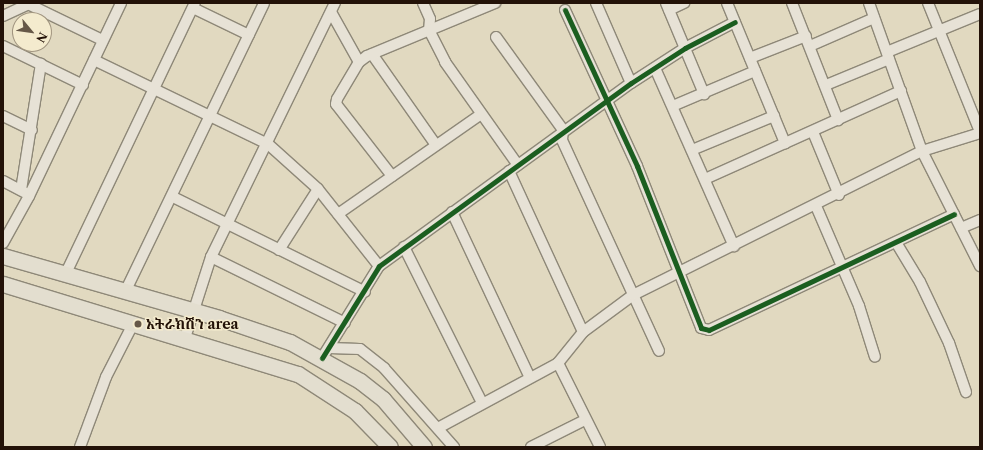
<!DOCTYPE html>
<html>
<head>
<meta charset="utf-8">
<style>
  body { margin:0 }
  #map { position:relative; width:983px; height:450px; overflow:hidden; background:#e1d9c0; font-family:"Libre Caslon Text","Noto Serif Ethiopic",serif }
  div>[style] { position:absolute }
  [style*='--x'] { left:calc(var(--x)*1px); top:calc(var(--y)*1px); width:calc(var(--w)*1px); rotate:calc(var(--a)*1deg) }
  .roads { filter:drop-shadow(1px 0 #8e8878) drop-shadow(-1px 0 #8e8878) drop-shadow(0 1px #8e8878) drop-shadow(0 -1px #8e8878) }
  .street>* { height:10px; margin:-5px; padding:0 5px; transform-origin:5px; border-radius:5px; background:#e7e2d6 }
  .primary>* { height:15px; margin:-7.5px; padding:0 7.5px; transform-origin:7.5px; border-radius:7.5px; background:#e3decf }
  .cycleway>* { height:5px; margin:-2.5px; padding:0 2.5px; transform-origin:2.5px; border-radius:2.5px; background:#1b5e20 }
  .dots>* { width:11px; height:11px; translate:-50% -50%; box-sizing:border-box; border:2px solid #f4ebce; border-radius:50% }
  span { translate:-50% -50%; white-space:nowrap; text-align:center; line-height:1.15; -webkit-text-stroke:3px #f4ebce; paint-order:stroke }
  .poi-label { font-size:14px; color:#231208; font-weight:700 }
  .left { translate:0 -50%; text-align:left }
  .frame { position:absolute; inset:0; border:4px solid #231208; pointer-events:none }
  .north { position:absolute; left:12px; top:12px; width:40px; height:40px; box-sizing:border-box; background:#f4ebce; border:1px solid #a0947f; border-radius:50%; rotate:119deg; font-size:11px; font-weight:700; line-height:16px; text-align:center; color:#231208 }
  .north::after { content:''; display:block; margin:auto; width:14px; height:18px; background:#665848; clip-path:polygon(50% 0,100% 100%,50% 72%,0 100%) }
</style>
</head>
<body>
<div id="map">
  <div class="roads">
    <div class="street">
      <i style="--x:423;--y:3;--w:17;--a:66"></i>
      <i style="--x:430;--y:19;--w:11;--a:95"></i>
      <i style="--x:429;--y:30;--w:36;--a:63"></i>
      <i style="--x:445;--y:62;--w:126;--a:54.7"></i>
      <i style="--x:596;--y:3;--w:87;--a:66.4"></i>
      <i style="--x:666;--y:3;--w:99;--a:67.3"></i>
      <i style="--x:727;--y:3;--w:152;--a:67.5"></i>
      <i style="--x:792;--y:3;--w:126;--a:68.5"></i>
      <i style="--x:869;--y:3;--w:157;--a:70.3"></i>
      <i style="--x:922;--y:151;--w:129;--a:63.2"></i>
      <i style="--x:928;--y:3;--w:139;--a:68"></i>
      <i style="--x:28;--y:4;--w:82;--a:25.9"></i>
      <i style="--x:193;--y:8;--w:62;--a:25.7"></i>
      <i style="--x:565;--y:10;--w:172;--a:65.2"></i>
      <i style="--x:637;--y:166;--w:174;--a:68.4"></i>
      <i style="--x:701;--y:328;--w:8;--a:14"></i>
      <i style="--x:709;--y:330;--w:271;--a:-25.3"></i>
      <i style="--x:669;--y:10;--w:17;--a:-25"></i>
      <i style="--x:331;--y:12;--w:57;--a:60.8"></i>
      <i style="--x:3;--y:16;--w:31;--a:-25"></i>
      <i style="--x:496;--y:37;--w:115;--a:54.2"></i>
      <i style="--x:563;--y:130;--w:10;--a:96"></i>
      <i style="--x:562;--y:140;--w:232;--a:65.3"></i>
      <i style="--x:3;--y:46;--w:89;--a:26"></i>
      <i style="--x:810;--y:46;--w:70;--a:-23.6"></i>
      <i style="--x:887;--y:52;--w:100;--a:-22.2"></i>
      <i style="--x:372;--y:54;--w:111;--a:54.9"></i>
      <i style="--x:750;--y:58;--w:60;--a:-21.4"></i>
      <i style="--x:94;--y:60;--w:193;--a:25.8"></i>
      <i style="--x:268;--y:144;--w:67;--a:42"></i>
      <i style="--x:318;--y:189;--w:98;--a:51.6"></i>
      <i style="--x:655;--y:68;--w:195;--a:66.1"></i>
      <i style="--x:826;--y:85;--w:68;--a:-22.4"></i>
      <i style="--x:675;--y:105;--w:87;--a:-23"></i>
      <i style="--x:3;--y:116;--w:32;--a:26"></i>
      <i style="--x:813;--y:132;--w:68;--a:67.6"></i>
      <i style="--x:692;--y:150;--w:89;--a:-22.5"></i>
      <i style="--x:509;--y:171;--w:177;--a:65.3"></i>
      <i style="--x:392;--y:176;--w:91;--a:-127.9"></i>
      <i style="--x:336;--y:104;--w:5;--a:-79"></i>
      <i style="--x:337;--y:99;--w:43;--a:-59.3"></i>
      <i style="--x:359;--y:62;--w:10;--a:-37"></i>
      <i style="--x:367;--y:56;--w:139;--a:-22.5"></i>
      <i style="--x:705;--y:179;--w:215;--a:-24.2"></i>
      <i style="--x:3;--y:181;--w:26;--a:28"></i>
      <i style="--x:21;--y:190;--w:128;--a:-81"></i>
      <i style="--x:173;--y:197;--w:214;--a:26.3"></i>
      <i style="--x:816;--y:206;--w:109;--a:66.7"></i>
      <i style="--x:859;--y:306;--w:53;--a:72.6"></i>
      <i style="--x:452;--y:212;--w:183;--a:64.8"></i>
      <i style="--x:338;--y:214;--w:173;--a:-34.9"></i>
      <i style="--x:961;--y:228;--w:21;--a:-23"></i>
      <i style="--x:3;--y:243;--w:54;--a:-61"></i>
      <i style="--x:29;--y:196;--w:214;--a:-64.5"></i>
      <i style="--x:897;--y:244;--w:44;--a:58.8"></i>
      <i style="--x:920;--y:282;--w:68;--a:64.6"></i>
      <i style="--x:949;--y:343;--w:52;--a:70.9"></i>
      <i style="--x:404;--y:247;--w:174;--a:63.4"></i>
      <i style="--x:279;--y:250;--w:72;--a:-57.4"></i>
      <i style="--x:211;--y:257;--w:149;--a:26.2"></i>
      <i style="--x:66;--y:273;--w:299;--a:-64.5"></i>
      <i style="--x:126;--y:290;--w:318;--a:-64.3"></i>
      <i style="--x:185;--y:338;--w:85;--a:-72.2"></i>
      <i style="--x:211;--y:257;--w:283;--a:-64"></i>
      <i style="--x:329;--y:348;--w:31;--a:2"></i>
      <i style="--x:360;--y:349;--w:31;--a:38"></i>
      <i style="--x:384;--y:368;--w:106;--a:48.5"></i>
      <i style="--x:322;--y:358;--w:108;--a:-58.2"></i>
      <i style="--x:379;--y:266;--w:311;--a:-36"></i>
      <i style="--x:631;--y:83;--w:64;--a:-32.9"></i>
      <i style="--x:685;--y:48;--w:56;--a:-27.5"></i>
      <i style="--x:558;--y:363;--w:94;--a:63.4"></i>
      <i style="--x:438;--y:428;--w:136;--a:-28.4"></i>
      <i style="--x:558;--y:363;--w:40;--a:-51"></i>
      <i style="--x:583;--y:332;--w:62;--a:-36.5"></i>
      <i style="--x:633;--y:295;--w:323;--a:-26.5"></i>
      <i style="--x:922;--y:151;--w:61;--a:-17.2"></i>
      <i style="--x:80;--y:447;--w:75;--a:-69.6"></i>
      <i style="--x:106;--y:377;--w:59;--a:-63"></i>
      <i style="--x:531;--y:447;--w:60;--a:-26.6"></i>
    </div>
    <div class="primary">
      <i style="--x:3;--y:256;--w:225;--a:16"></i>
      <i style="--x:219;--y:318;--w:75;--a:18.7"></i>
      <i style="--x:290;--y:342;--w:80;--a:29.1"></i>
      <i style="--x:360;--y:381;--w:29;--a:38"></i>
      <i style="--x:383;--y:399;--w:63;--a:49.5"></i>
      <i style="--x:3;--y:284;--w:308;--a:17"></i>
      <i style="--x:298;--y:374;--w:68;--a:33"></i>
      <i style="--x:355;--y:411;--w:50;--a:45.8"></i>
    </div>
  </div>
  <div class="cycleway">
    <i style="--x:565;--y:10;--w:172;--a:65.2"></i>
    <i style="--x:637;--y:166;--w:174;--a:68.4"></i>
    <i style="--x:701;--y:328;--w:8;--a:14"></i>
    <i style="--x:709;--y:330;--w:271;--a:-25.3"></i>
    <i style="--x:322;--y:358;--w:108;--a:-58.2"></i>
    <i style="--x:379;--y:266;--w:311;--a:-36"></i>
    <i style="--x:631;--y:83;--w:64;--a:-32.9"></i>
    <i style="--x:685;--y:48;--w:56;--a:-27.5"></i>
  </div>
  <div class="dots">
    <i style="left:138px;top:324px;background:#665848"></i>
  </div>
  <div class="poi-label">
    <span class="left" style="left:146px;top:324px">አትራክሽን area</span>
  </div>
  <div class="frame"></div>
  <div class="north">N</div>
</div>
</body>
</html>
